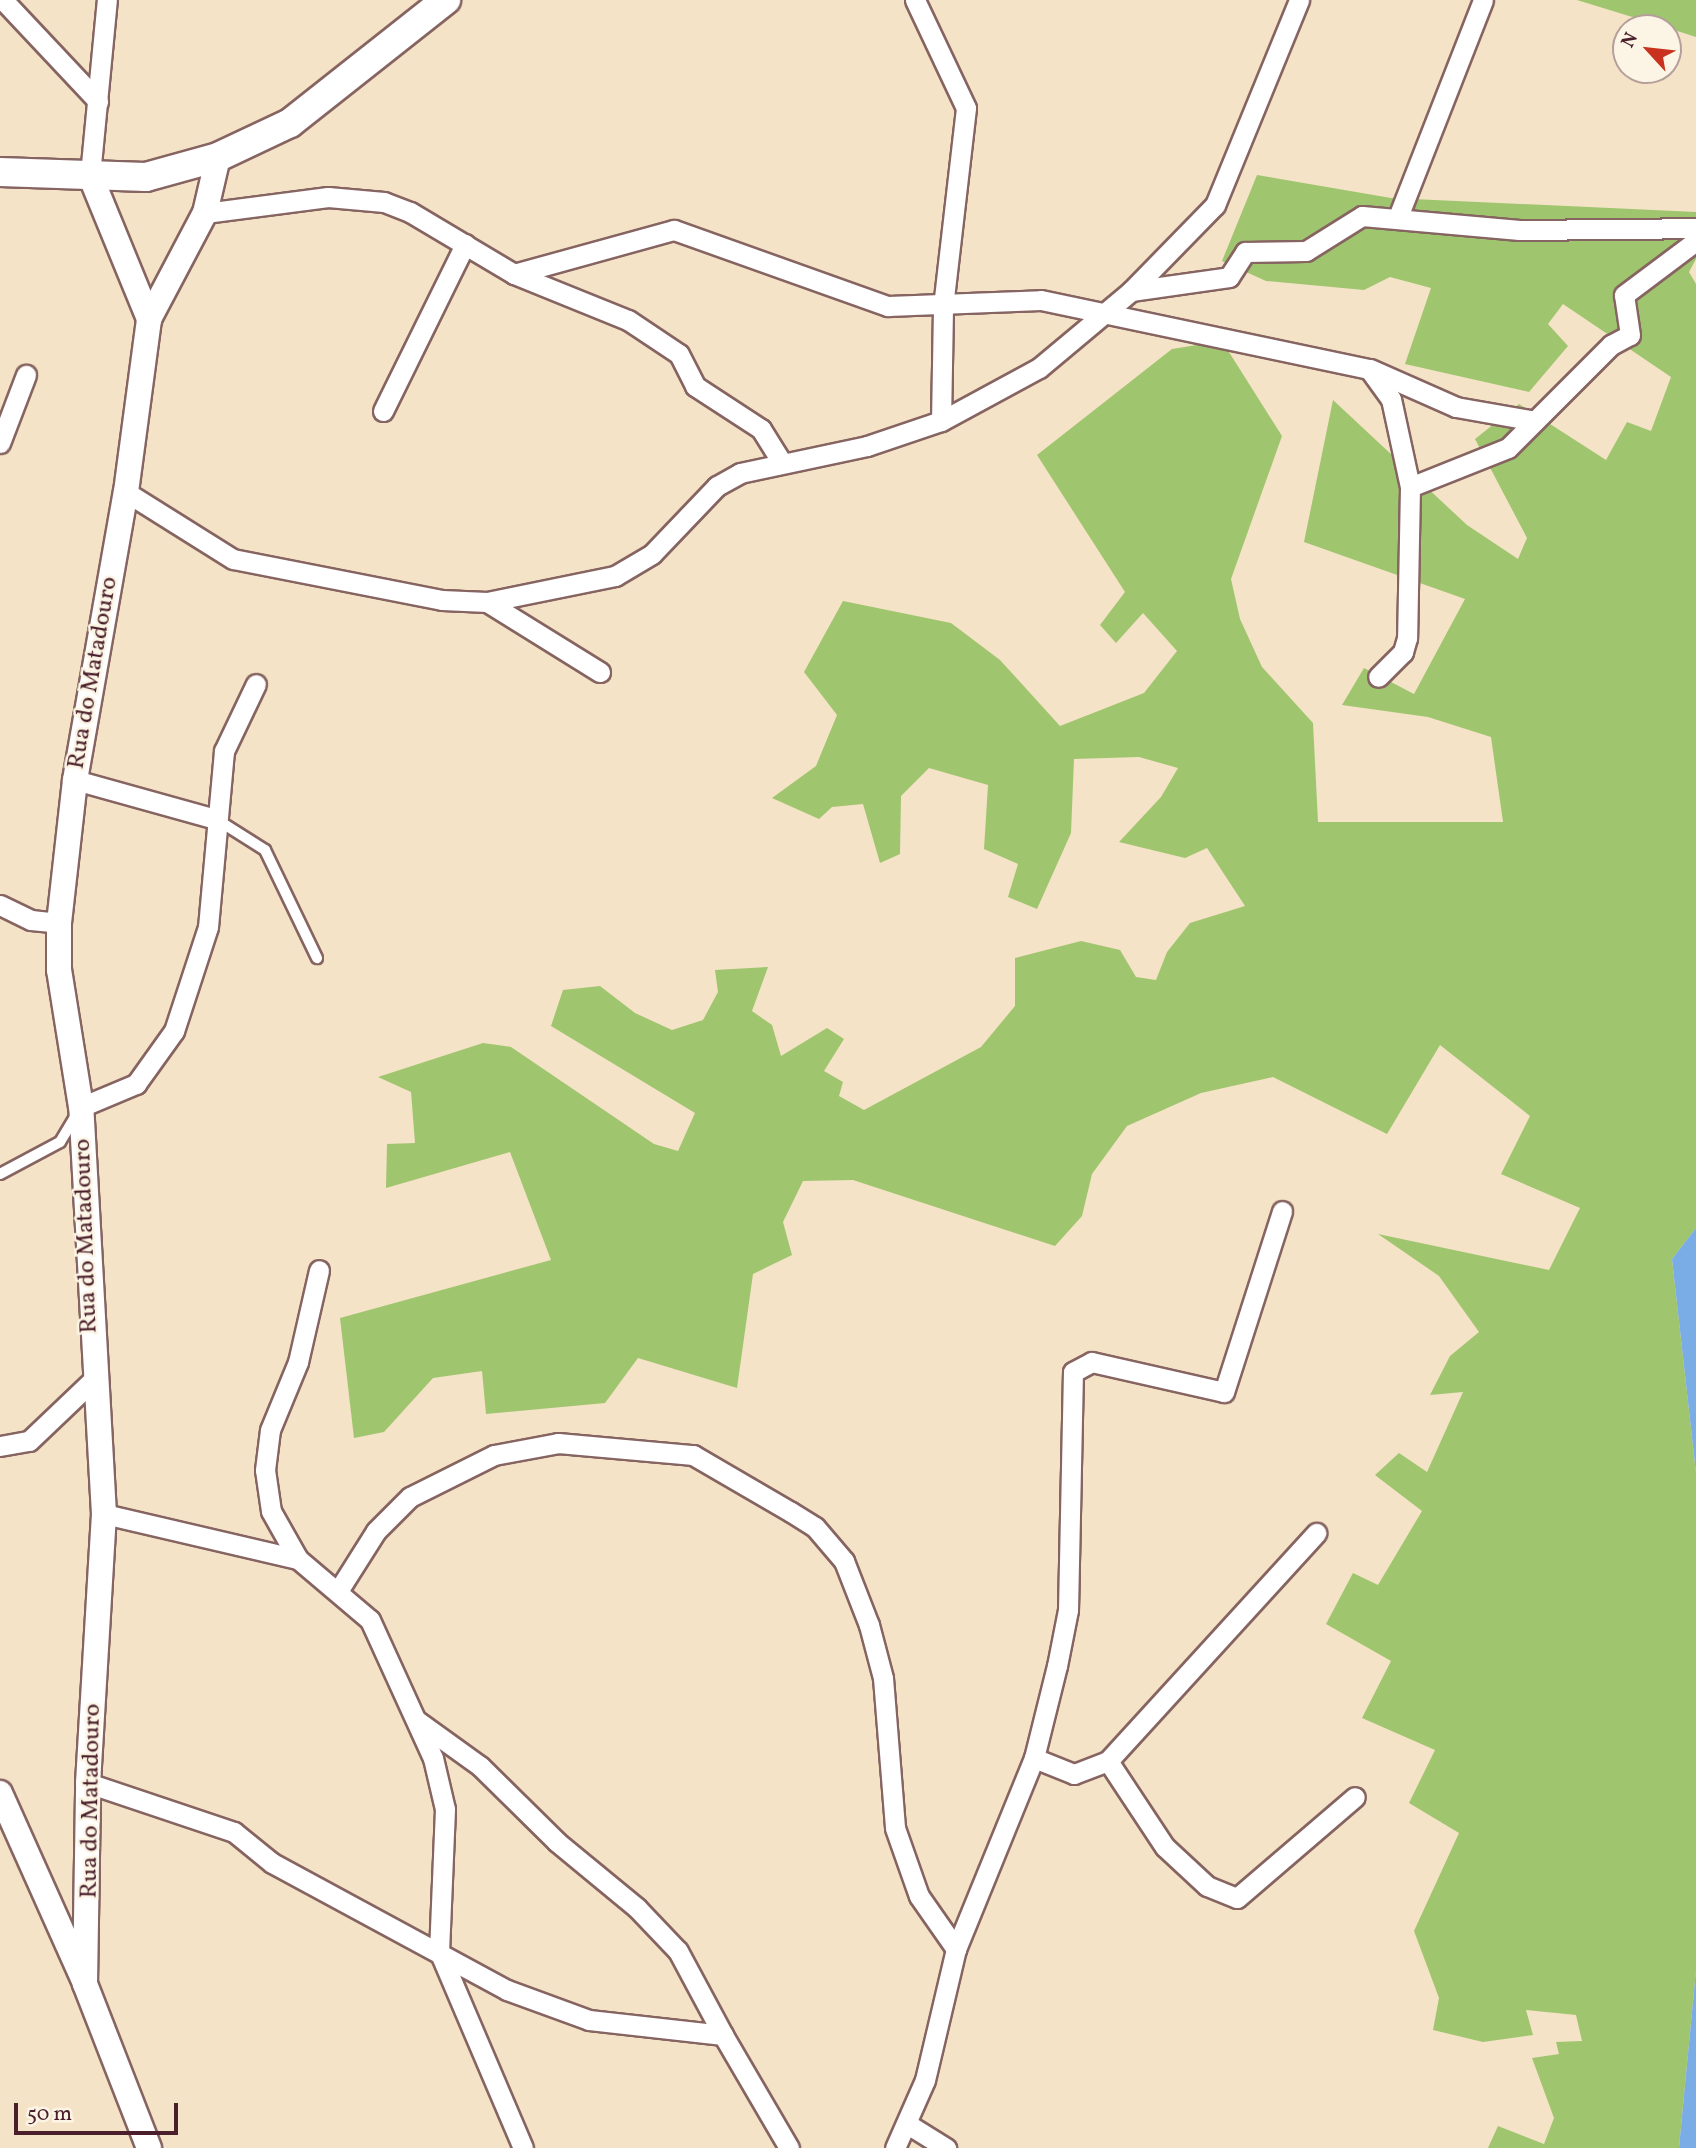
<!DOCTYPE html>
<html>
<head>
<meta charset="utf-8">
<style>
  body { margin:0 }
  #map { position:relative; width:1696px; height:2148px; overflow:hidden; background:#f4e3c6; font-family:Vollkorn,serif }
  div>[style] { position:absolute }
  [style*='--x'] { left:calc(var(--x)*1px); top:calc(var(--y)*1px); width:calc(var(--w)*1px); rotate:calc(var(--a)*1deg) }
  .green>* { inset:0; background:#a0c56f }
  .water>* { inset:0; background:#7aace6 }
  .roads { filter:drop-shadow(2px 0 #866461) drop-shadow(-2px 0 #866461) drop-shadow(0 2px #866461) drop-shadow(0 -2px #866461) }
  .service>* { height:10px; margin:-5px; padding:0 5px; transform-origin:5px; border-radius:5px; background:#fff }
  .minor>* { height:19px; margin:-9.5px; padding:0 9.5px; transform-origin:9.5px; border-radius:9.5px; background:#fff }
  .tertiary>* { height:24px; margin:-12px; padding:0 12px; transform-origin:12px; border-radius:12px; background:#fff }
  .secondary>* { height:28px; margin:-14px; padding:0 14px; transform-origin:14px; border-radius:14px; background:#fff }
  span { translate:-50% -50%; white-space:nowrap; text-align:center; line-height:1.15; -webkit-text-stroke:5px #fcf5e5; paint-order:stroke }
  .street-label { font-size:24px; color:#4a1f2b }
  .north { position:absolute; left:1612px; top:14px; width:70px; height:70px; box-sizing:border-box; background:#fcf5e5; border:2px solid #b59f9b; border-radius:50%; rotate:297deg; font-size:19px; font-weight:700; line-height:28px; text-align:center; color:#4a1f2b }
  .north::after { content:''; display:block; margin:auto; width:24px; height:32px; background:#c8321e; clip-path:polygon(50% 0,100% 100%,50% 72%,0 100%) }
  .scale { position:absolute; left:14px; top:2103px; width:164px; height:32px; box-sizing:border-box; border:4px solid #4a1f2b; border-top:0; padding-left:9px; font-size:21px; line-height:24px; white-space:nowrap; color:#4a1f2b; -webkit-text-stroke:5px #fcf5e5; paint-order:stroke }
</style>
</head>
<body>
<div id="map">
  <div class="green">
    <i style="clip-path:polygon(1577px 0,1696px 0,1696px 37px,1668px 28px)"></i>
    <i style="clip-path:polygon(1257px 175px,1391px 198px,1696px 212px,1696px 259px,1689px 272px,1696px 284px,1696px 1228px,1672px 1259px,1696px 1473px,1696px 1970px,1679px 2148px,1488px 2148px,1498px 2126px,1544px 2144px,1554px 2118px,1532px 2058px,1559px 2054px,1556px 2042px,1582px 2041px,1576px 2015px,1526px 2010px,1533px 2035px,1483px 2042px,1433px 2030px,1439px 1998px,1414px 1931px,1459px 1833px,1409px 1803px,1435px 1750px,1362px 1718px,1391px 1661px,1326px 1624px,1353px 1573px,1378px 1585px,1422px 1511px,1375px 1475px,1399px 1453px,1427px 1472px,1463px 1392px,1430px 1395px,1450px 1356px,1479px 1332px,1439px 1276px,1378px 1234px,1549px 1270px,1580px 1208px,1501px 1174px,1530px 1116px,1440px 1045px,1387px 1134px,1273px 1077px,1201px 1093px,1127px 1126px,1092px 1174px,1082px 1216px,1055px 1246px,853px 1180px,803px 1181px,783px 1222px,792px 1255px,753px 1274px,737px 1388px,638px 1358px,605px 1403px,486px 1414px,482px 1371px,433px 1378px,384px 1432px,354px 1438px,340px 1318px,551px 1260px,510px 1152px,386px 1188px,387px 1144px,415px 1143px,411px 1092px,378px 1077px,483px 1043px,511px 1047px,654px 1144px,678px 1151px,695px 1113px,551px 1026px,563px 990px,600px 986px,635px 1013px,672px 1030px,703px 1020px,718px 992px,715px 970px,768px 967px,752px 1011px,772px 1025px,781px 1056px,827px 1028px,844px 1039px,824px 1071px,843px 1082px,839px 1096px,864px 1110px,981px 1047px,1015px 1006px,1015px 958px,1081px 941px,1120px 950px,1136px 977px,1156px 980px,1167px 952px,1190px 923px,1245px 906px,1207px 848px,1185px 858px,1119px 842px,1161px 797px,1178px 768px,1139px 757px,1074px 759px,1071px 833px,1037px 909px,1008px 897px,1018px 864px,984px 849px,988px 785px,929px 768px,901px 796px,900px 854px,880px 863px,863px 804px,832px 807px,819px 819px,772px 798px,816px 766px,837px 715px,804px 672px,843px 601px,951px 623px,1000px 660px,1060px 726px,1144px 693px,1177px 651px,1143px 613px,1116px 643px,1100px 625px,1125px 592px,1037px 455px,1172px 349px,1222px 341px,1282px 436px,1231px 579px,1240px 619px,1262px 667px,1313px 723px,1318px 822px,1503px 822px,1491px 737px,1428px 717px,1342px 705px,1364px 668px,1414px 694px,1465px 599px,1304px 542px,1333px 400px,1467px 525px,1518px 559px,1527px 538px,1475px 439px,1519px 404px,1606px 460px,1627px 422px,1651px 431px,1671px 377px,1563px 304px,1548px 324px,1568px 346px,1529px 392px,1405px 364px,1431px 288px,1390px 277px,1364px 290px,1266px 281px,1222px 261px)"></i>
  </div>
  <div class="water">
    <i style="clip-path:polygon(1696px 1228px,1696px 1473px,1672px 1259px)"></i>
    <i style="clip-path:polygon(1696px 1970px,1696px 2148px,1679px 2148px)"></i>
  </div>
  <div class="roads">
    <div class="service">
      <i style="--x:216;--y:819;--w:58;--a:32.3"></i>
      <i style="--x:265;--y:850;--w:120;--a:64.3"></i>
      <i style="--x:0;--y:1174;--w:68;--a:-28.1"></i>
      <i style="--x:60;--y:1142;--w:29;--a:-59"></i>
    </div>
    <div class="minor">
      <i style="--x:3;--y:0;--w:139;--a:46.8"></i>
      <i style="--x:915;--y:0;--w:119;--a:64.7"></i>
      <i style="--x:966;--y:108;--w:201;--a:96.6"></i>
      <i style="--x:943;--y:308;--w:113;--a:91"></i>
      <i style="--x:90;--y:175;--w:176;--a:-84.5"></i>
      <i style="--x:205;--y:213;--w:124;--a:-7.4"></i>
      <i style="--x:328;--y:197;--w:56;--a:5.1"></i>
      <i style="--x:384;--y:202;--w:28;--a:21"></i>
      <i style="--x:410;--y:212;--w:121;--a:30.8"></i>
      <i style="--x:514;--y:274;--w:123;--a:22"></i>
      <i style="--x:628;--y:320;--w:61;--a:33.7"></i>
      <i style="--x:679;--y:354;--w:36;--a:63"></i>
      <i style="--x:695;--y:386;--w:79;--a:33.1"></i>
      <i style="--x:761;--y:429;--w:40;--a:58"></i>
      <i style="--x:1398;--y:217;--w:233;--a:-68.6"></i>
      <i style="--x:514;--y:274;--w:166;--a:-15.4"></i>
      <i style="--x:674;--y:230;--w:227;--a:19.6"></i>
      <i style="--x:888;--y:306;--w:153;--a:-2.2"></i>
      <i style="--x:1041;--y:300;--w:335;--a:11.9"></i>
      <i style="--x:1369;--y:369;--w:37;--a:54"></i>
      <i style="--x:1391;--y:399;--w:90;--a:77.8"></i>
      <i style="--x:1410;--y:487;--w:151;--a:91.1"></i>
      <i style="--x:1407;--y:638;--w:15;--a:106"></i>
      <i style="--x:1403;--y:652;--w:35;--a:135"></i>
      <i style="--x:1131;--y:291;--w:99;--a:-8.1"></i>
      <i style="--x:1229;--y:277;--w:30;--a:-57"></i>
      <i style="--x:1245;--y:252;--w:61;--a:-0.9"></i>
      <i style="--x:1306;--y:251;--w:66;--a:-32"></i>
      <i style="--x:1362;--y:216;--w:158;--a:5.1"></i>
      <i style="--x:1519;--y:230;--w:177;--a:-0.6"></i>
      <i style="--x:1370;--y:369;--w:94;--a:23.8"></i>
      <i style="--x:1456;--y:407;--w:80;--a:10"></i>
      <i style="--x:383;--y:411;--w:186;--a:-63.8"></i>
      <i style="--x:0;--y:443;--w:73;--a:-69.1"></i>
      <i style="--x:1410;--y:487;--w:105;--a:-21.7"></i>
      <i style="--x:1508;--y:448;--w:146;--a:-45"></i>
      <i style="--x:1611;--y:345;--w:21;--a:-28"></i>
      <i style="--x:1630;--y:335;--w:40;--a:-98.5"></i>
      <i style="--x:1624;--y:295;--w:90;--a:-36.9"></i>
      <i style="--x:126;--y:492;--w:126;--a:32.1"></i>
      <i style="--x:233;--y:559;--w:213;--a:11.1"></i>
      <i style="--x:442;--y:600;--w:45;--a:2.5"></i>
      <i style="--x:487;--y:602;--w:133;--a:31.8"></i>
      <i style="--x:487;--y:602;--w:131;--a:-11.5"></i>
      <i style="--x:615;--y:576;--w:43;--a:-30.7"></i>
      <i style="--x:652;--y:554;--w:94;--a:-46.3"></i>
      <i style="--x:717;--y:486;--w:26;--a:-29"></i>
      <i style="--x:740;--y:473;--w:130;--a:-12"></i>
      <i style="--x:867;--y:446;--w:78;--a:-18.7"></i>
      <i style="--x:941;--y:421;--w:111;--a:-28.4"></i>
      <i style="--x:1039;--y:368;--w:120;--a:-39.9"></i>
      <i style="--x:1131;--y:291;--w:120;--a:-45.7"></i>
      <i style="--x:1215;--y:205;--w:222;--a:-67.7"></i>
      <i style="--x:75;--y:780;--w:146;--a:15.5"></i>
      <i style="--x:0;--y:905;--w:34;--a:26"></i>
      <i style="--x:31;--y:920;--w:28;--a:6"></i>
      <i style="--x:81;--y:1107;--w:60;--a:-22.7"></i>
      <i style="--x:136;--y:1084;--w:65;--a:-54.4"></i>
      <i style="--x:174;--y:1031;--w:109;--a:-71.9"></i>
      <i style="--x:208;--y:927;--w:177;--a:-84.8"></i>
      <i style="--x:224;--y:751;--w:74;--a:-64.5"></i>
      <i style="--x:0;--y:1446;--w:29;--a:-10"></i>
      <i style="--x:29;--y:1441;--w:87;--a:-43.6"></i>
      <i style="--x:104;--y:1514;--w:199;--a:13.1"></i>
      <i style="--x:298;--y:1559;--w:94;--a:40.3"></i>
      <i style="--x:370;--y:1620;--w:152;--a:65.5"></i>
      <i style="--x:433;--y:1758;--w:52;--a:76.8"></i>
      <i style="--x:445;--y:1809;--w:142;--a:92.4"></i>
      <i style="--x:439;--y:1951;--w:214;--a:66.9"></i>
      <i style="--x:298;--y:1559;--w:55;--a:-119.4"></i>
      <i style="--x:271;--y:1511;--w:41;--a:-98.3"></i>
      <i style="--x:265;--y:1470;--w:40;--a:-82.9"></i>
      <i style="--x:270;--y:1430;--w:74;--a:-67.6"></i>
      <i style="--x:298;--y:1362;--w:94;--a:-77.1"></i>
      <i style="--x:340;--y:1588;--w:67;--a:-57.7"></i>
      <i style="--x:376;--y:1531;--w:48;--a:-45"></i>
      <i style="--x:410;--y:1497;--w:94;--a:-26.6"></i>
      <i style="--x:494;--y:1455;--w:65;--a:-10.6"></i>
      <i style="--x:558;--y:1443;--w:136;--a:5.1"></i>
      <i style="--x:693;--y:1455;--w:113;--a:30.2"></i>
      <i style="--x:791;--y:1512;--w:28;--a:32"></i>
      <i style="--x:815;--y:1527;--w:45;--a:49.5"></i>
      <i style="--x:844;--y:1561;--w:69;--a:68.7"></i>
      <i style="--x:869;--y:1625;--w:55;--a:75.2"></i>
      <i style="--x:883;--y:1678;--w:150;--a:85.4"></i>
      <i style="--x:895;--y:1828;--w:72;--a:70.6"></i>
      <i style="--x:919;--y:1896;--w:65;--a:55.1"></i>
      <i style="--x:416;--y:1720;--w:79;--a:35.7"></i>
      <i style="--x:480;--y:1766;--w:108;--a:44.6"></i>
      <i style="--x:557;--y:1842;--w:104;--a:39.5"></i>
      <i style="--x:637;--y:1908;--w:59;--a:46.4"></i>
      <i style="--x:678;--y:1951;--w:95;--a:61.8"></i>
      <i style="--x:1034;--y:1758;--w:43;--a:21.8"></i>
      <i style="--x:1074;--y:1774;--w:36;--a:-21"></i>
      <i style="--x:1108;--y:1761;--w:309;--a:-47.6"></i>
      <i style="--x:1108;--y:1761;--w:103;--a:56.5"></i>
      <i style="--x:1165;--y:1847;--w:57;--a:42.9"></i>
      <i style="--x:1207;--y:1886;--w:32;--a:22"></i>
      <i style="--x:1237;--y:1898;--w:155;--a:-40.6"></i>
      <i style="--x:88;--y:1783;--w:154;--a:18.6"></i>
      <i style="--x:234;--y:1832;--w:49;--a:39.2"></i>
      <i style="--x:272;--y:1863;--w:267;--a:28.4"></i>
      <i style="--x:507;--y:1990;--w:87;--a:20.1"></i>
      <i style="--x:589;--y:2020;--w:135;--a:6.4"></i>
      <i style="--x:723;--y:2035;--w:131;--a:59.7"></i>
      <i style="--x:909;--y:2125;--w:44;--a:31.9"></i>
      <i style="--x:895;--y:2148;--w:74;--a:-66.2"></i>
      <i style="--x:925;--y:2080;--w:135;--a:-76.7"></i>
      <i style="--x:956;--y:1949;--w:206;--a:-67.8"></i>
      <i style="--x:1034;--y:1758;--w:95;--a:-76"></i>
      <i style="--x:1057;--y:1666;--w:57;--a:-78.9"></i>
      <i style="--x:1068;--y:1610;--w:238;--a:-88.8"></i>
      <i style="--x:1073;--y:1372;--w:21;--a:-28"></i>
      <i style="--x:1092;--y:1362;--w:135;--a:12.8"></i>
      <i style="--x:1224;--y:1392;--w:190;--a:-72.2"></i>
    </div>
    <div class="tertiary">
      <i style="--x:90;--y:175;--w:156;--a:67.7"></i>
      <i style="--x:0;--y:1793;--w:206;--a:65.9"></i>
      <i style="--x:149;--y:2148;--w:176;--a:-111.3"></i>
      <i style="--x:85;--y:1984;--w:201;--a:-89.1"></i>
      <i style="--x:88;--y:1783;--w:269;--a:-86.6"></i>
      <i style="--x:104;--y:1514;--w:408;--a:-93.2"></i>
      <i style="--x:81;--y:1107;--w:139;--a:-99.1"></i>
      <i style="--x:59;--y:970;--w:47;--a:-90"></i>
      <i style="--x:59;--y:923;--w:144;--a:-83.6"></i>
      <i style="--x:75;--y:780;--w:292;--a:-80"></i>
      <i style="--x:126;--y:492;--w:175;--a:-82.4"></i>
      <i style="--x:149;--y:319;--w:120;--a:-62.2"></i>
      <i style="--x:205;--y:213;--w:57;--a:-76.9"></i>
    </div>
    <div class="secondary">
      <i style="--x:0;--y:172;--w:146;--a:2"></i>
      <i style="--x:146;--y:177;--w:75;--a:-15.5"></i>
      <i style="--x:218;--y:157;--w:80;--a:-25.3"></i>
      <i style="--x:290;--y:123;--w:199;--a:-38.3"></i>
    </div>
  </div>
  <div class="street-label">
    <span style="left:94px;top:673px;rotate:-80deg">Rua do Matadouro</span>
    <span style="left:87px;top:1236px;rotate:-92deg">Rua do Matadouro</span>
    <span style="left:92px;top:1801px;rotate:-89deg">Rua do Matadouro</span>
  </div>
  <div class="north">N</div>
  <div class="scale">50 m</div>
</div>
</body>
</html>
